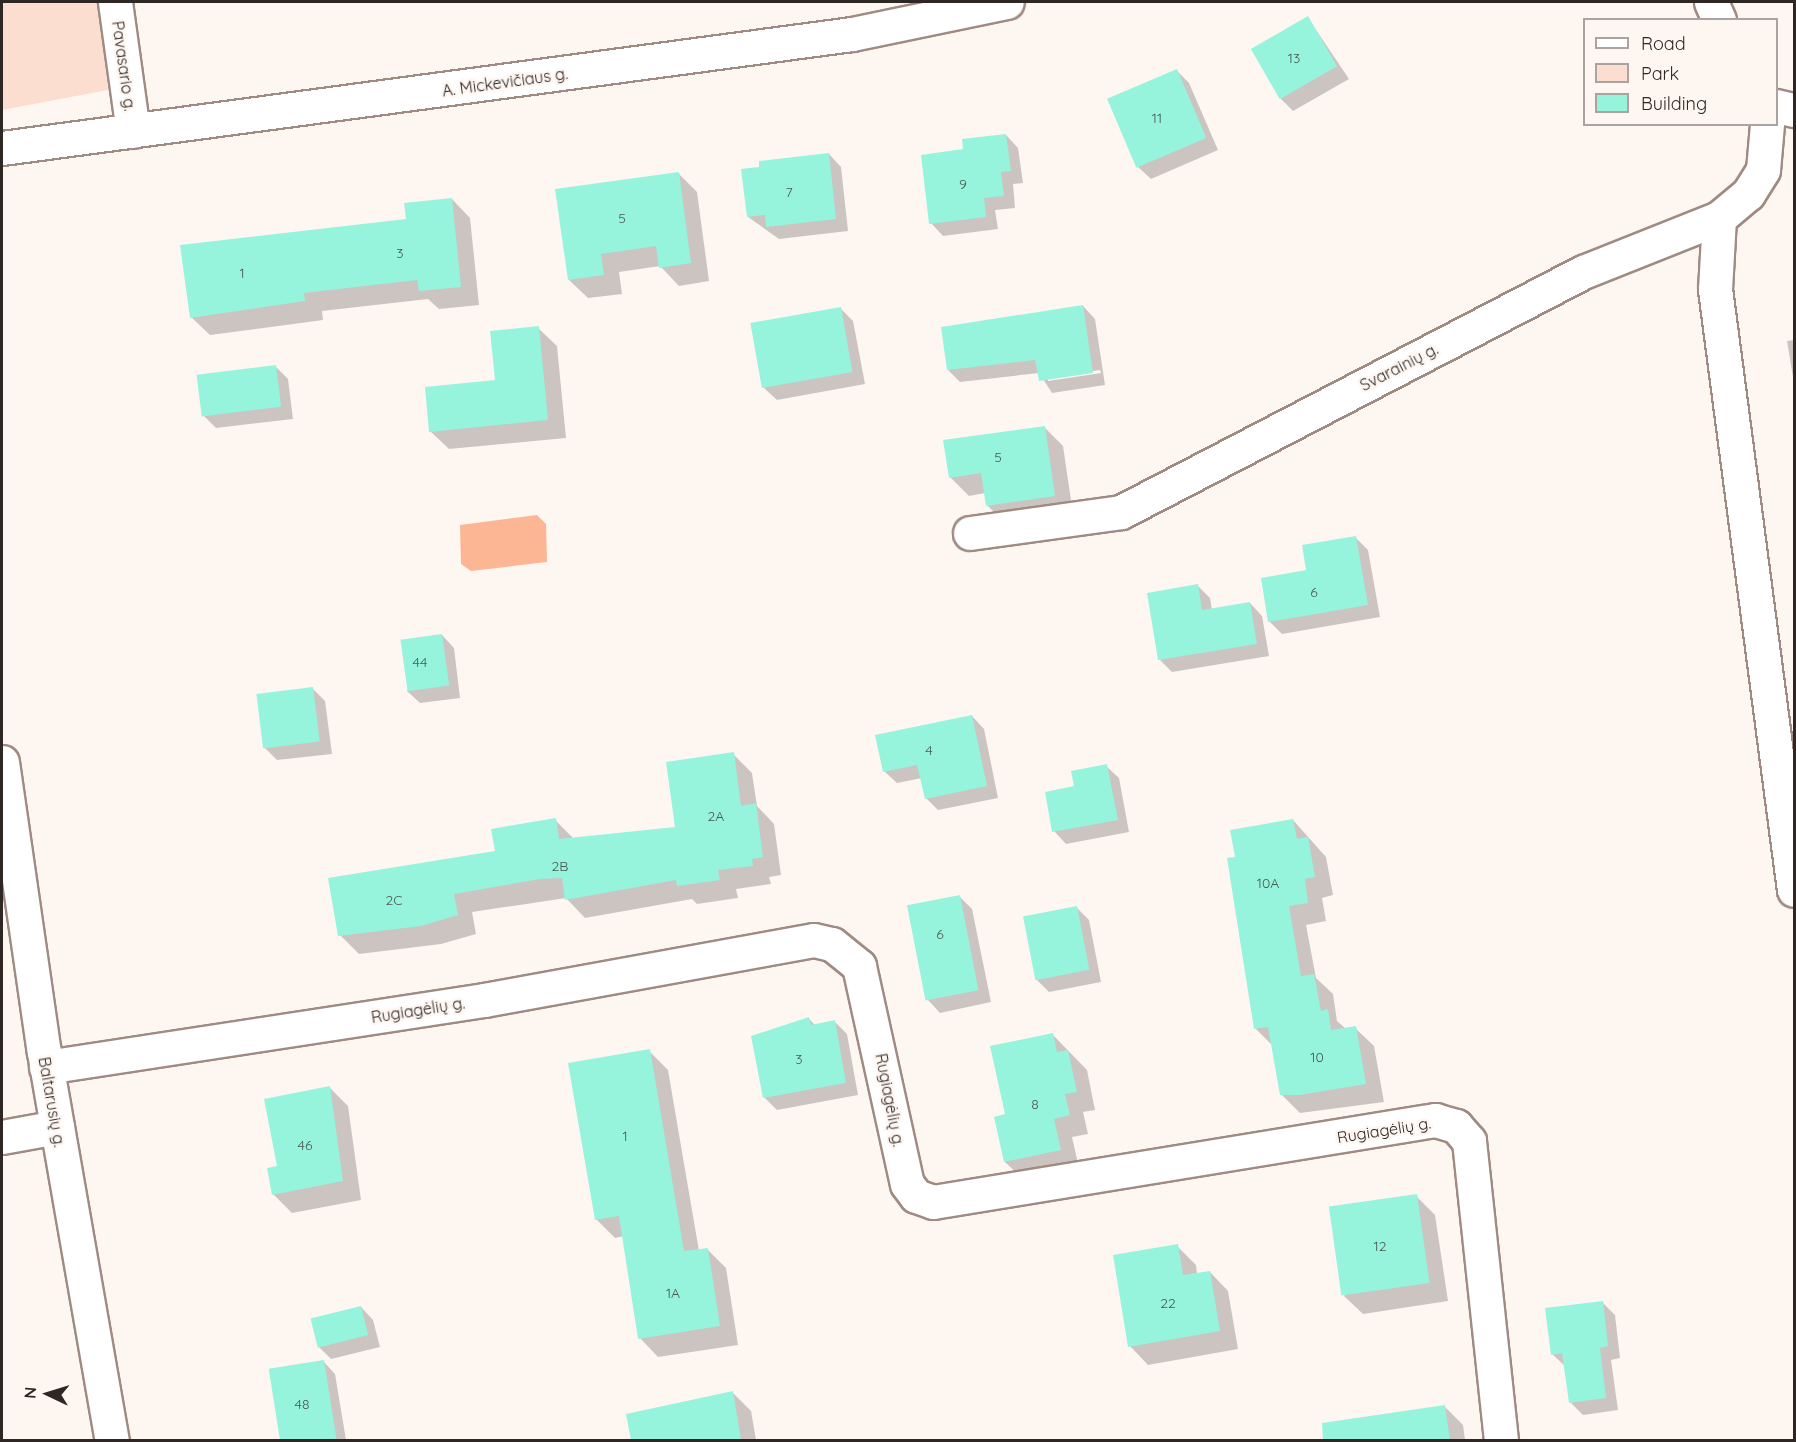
<!DOCTYPE html>
<html>
<head>
<meta charset="utf-8">
<style>
  body { margin:0 }
  #map { position:relative; width:1796px; height:1442px; overflow:hidden; background:#fef6f1; font-family:Quicksand,sans-serif }
  div>[style] { position:absolute }
  [style*='--x'] { left:calc(var(--x)*1px); top:calc(var(--y)*1px); width:calc(var(--w)*1px); rotate:calc(var(--a)*1deg) }
  .green>* { inset:0; background:#fcded0 }
  .water>* { inset:0; background:#fdb693 }
  .shadow>* { inset:0; background:#0003 }
  .building>* { inset:0; background:#96f4dc; transform-origin:0 0 }
  .roads { filter:drop-shadow(2px 0 #9f8b82) drop-shadow(-2px 0 #9f8b82) drop-shadow(0 2px #9f8b82) drop-shadow(0 -2px #9f8b82) }
  .minor>* { height:33px; margin:-16.5px; padding:0 16.5px; transform-origin:16.5px; border-radius:16.5px; background:#fff }
  .major>* { height:33px; margin:-16.5px; padding:0 16.5px; transform-origin:16.5px; border-radius:16.5px; background:#fff }
  span { translate:-50% -50%; white-space:nowrap; text-align:center; line-height:1.15; -webkit-text-stroke:5px #fef6f1; paint-order:stroke }
  .number-label { font-size:14px; color:#495a51 }
  .number-label span { -webkit-text-stroke-width:0 }
  .street-label { font-size:16px; color:#2f2723 }
  .frame { position:absolute; inset:0; border:3px solid #2f2723; pointer-events:none }
  .legend { position:absolute; left:1583px; top:18px; width:195px; height:108px; box-sizing:border-box; background:#fef6f1; border:2px solid #aba39f; margin:0; padding:8px 10px; list-style:none; font-size:18px; color:#2f2723 }
  .legend li { display:flex; align-items:center; gap:12px; height:30px }
  .legend b { width:30px; border:2px solid #aba39f }
  .north { position:absolute; left:18px; top:1364px; width:60px; height:60px; -webkit-text-stroke:4px #fef6f1; paint-order:stroke; rotate:274deg; font-size:16px; font-weight:700; line-height:24px; text-align:center; color:#2f2723 }
  .north::after { content:''; display:block; margin:auto; width:21px; height:27px; background:#2f2723; clip-path:polygon(50% 0,100% 100%,50% 72%,0 100%) }
</style>
</head>
<body>
<div id="map">
  <div class="green">
    <i style="clip-path:polygon(2px 2px,99px 2px,108px 90px,2px 110px)"></i>
  </div>
  <div class="water">
    <i style="clip-path:polygon(537px 515px,546px 524px,547px 562px,471px 571px,461px 564px,460px 525px)"></i>
  </div>
  <div class="shadow">
    <i style="clip-path:polygon(1308px 18px,1349px 79px,1293px 111px,1281px 99px)"></i>
    <i style="clip-path:polygon(1177px 71px,1189px 83px,1218px 150px,1151px 179px,1138px 167px)"></i>
    <i style="clip-path:polygon(1006px 135px,1018px 148px,1023px 183px,1013px 184px,1015px 208px,995px 210px,998px 229px,943px 236px,931px 223px,965px 151px)"></i>
    <i style="clip-path:polygon(829px 154px,841px 167px,848px 231px,779px 239px,748px 217px)"></i>
    <i style="clip-path:polygon(678px 173px,697px 192px,709px 281px,679px 286px,660px 266px,619px 272px,622px 294px,588px 298px,569px 280px)"></i>
    <i style="clip-path:polygon(452px 199px,470px 218px,479px 305px,439px 309px,428px 299px,322px 311px,323px 320px,210px 335px,191px 317px)"></i>
    <i style="clip-path:polygon(evenodd,1083px 306px,1095px 319px,1105px 385px,1052px 393px,1039px 373px,960px 382px,948px 370px,1083px 306px,1100px 370px,1101px 373px,1048px 381px,1048px 378px,1100px 370px)"></i>
    <i style="clip-path:polygon(841px 309px,853px 321px,865px 384px,777px 400px,764px 388px)"></i>
    <i style="clip-path:polygon(538px 328px,557px 346px,566px 438px,449px 449px,430px 431px,496px 382px)"></i>
    <i style="clip-path:polygon(1794px 340px,1794px 383px,1787px 341px)"></i>
    <i style="clip-path:polygon(275px 366px,288px 379px,293px 419px,216px 428px,204px 416px)"></i>
    <i style="clip-path:polygon(1044px 427px,1063px 446px,1073px 514px,1006px 524px,987px 505px,985px 493px,969px 496px,950px 477px)"></i>
    <i style="clip-path:polygon(1356px 538px,1368px 550px,1380px 617px,1282px 634px,1269px 621px,1308px 571px)"></i>
    <i style="clip-path:polygon(1198px 586px,1210px 598px,1212px 610px,1250px 603px,1262px 616px,1269px 656px,1172px 672px,1160px 660px)"></i>
    <i style="clip-path:polygon(442px 635px,454px 648px,460px 698px,420px 703px,407px 691px)"></i>
    <i style="clip-path:polygon(313px 689px,325px 701px,332px 754px,277px 760px,265px 748px)"></i>
    <i style="clip-path:polygon(972px 716px,984px 729px,998px 798px,938px 810px,926px 798px,922px 778px,897px 783px,884px 771px)"></i>
    <i style="clip-path:polygon(733px 754px,752px 773px,757px 806px,774px 824px,781px 875px,769px 877px,771px 884px,736px 889px,738px 898px,697px 904px,692px 899px,585px 918px,566px 898px,472px 912px,476px 934px,441px 944px,359px 954px,340px 935px,555px 820px,574px 839px,677px 828px)"></i>
    <i style="clip-path:polygon(1106px 766px,1119px 778px,1129px 832px,1066px 844px,1054px 831px,1076px 787px)"></i>
    <i style="clip-path:polygon(1293px 820px,1326px 857px,1333px 895px,1322px 898px,1326px 921px,1306px 925px,1316px 978px,1333px 994px,1337px 1021px,1346px 1029px,1355px 1028px,1374px 1046px,1384px 1102px,1300px 1113px,1281px 1094px,1273px 1046px,1256px 1029px,1237px 859px)"></i>
    <i style="clip-path:polygon(960px 897px,972px 909px,991px 1002px,940px 1013px,928px 1000px)"></i>
    <i style="clip-path:polygon(1076px 907px,1089px 920px,1101px 982px,1049px 992px,1037px 980px,1025px 917px)"></i>
    <i style="clip-path:polygon(809px 1019px,815px 1025px,834px 1021px,847px 1034px,858px 1095px,777px 1110px,764px 1097px)"></i>
    <i style="clip-path:polygon(1052px 1034px,1087px 1070px,1095px 1110px,1083px 1112px,1088px 1134px,1072px 1137px,1079px 1168px,1024px 1180px,1005px 1162px,1007px 1116px)"></i>
    <i style="clip-path:polygon(649px 1051px,668px 1070px,699px 1251px,707px 1249px,726px 1268px,738px 1345px,658px 1357px,640px 1338px,624px 1236px,615px 1238px,596px 1219px)"></i>
    <i style="clip-path:polygon(330px 1088px,348px 1106px,361px 1200px,292px 1213px,274px 1195px,279px 1167px)"></i>
    <i style="clip-path:polygon(1416px 1196px,1435px 1215px,1448px 1301px,1363px 1314px,1344px 1296px)"></i>
    <i style="clip-path:polygon(1177px 1246px,1196px 1265px,1197px 1274px,1210px 1272px,1228px 1291px,1238px 1349px,1148px 1365px,1130px 1346px)"></i>
    <i style="clip-path:polygon(1602px 1302px,1615px 1315px,1620px 1358px,1611px 1360px,1618px 1410px,1583px 1415px,1570px 1402px,1565px 1366px,1552px 1354px)"></i>
    <i style="clip-path:polygon(361px 1307px,373px 1320px,380px 1347px,331px 1359px,319px 1347px)"></i>
    <i style="clip-path:polygon(323px 1361px,335px 1374px,346px 1440px,281px 1440px,271px 1369px)"></i>
    <i style="clip-path:polygon(732px 1392px,751px 1411px,756px 1440px,632px 1440px,628px 1415px)"></i>
    <i style="clip-path:polygon(1445px 1407px,1463px 1425px,1465px 1440px,1366px 1440px,1363px 1418px)"></i>
  </div>
  <div class="building">
    <i style="left:1308px;top:16px;width:58px;height:66px;rotate:60deg"></i>
    <i style="left:1177px;top:69px;width:75px;height:76px;rotate:67deg"></i>
    <i style="clip-path:polygon(1006px 134px,1011px 171px,1001px 172px,1004px 196px,984px 198px,986px 217px,929px 224px,921px 155px,963px 149px,962px 139px)"></i>
    <i style="clip-path:polygon(829px 153px,836px 219px,766px 227px,765px 215px,747px 217px,741px 169px,759px 167px,759px 161px)"></i>
    <i style="clip-path:polygon(679px 172px,691px 263px,659px 268px,656px 246px,601px 254px,604px 275px,568px 280px,555px 189px)"></i>
    <i style="clip-path:polygon(452px 198px,461px 287px,419px 291px,417px 280px,304px 293px,305px 301px,190px 318px,180px 245px,406px 219px,404px 203px)"></i>
    <i style="clip-path:polygon(1083px 305px,1093px 373px,1039px 381px,1035px 360px,947px 370px,941px 327px)"></i>
    <i style="left:841px;top:307px;width:66px;height:92px;rotate:80deg"></i>
    <i style="clip-path:polygon(539px 326px,548px 420px,429px 432px,425px 387px,495px 380px,490px 331px)"></i>
    <i style="left:276px;top:365px;width:42px;height:80px;rotate:83deg"></i>
    <i style="clip-path:polygon(1045px 426px,1055px 496px,986px 506px,981px 473px,949px 478px,943px 440px)"></i>
    <i style="clip-path:polygon(1356px 536px,1368px 605px,1268px 622px,1261px 578px,1306px 570px,1302px 545px)"></i>
    <i style="clip-path:polygon(1198px 584px,1202px 610px,1250px 602px,1257px 644px,1158px 660px,1147px 593px)"></i>
    <i style="left:442px;top:634px;width:52px;height:42px;rotate:82deg"></i>
    <i style="left:313px;top:687px;width:55px;height:57px;rotate:83deg"></i>
    <i style="clip-path:polygon(972px 715px,987px 786px,925px 799px,917px 765px,883px 772px,875px 735px)"></i>
    <i style="clip-path:polygon(734px 752px,741px 806px,756px 803px,763px 857px,752px 859px,753px 866px,718px 870px,720px 880px,677px 886px,676px 880px,565px 900px,562px 878px,540px 879px,454px 894px,458px 915px,421px 926px,338px 936px,328px 878px,495px 851px,491px 829px,556px 818px,559px 839px,675px 827px,666px 762px)"></i>
    <i style="clip-path:polygon(1107px 764px,1118px 820px,1052px 832px,1045px 792px,1074px 786px,1071px 771px)"></i>
    <i style="clip-path:polygon(1293px 819px,1297px 839px,1308px 837px,1315px 877px,1305px 879px,1308px 903px,1289px 906px,1301px 976px,1314px 974px,1321px 1011px,1328px 1009px,1331px 1030px,1356px 1026px,1366px 1084px,1300px 1095px,1280px 1095px,1268px 1027px,1254px 1029px,1227px 858px,1235px 857px,1230px 830px)"></i>
    <i style="left:960px;top:895px;width:97px;height:54px;rotate:79deg"></i>
    <i style="left:1077px;top:906px;width:65px;height:55px;rotate:79deg"></i>
    <i style="clip-path:polygon(809px 1017px,811px 1025px,835px 1020px,846px 1083px,763px 1098px,751px 1036px)"></i>
    <i style="clip-path:polygon(1053px 1033px,1057px 1052px,1068px 1050px,1077px 1092px,1065px 1094px,1070px 1115px,1054px 1119px,1061px 1150px,1004px 1162px,994px 1117px,1005px 1114px,990px 1046px)"></i>
    <i style="clip-path:polygon(650px 1049px,684px 1251px,708px 1248px,720px 1326px,638px 1339px,619px 1216px,595px 1220px,568px 1063px)"></i>
    <i style="clip-path:polygon(330px 1086px,343px 1181px,272px 1195px,267px 1168px,277px 1166px,264px 1099px)"></i>
    <i style="left:1417px;top:1194px;width:90px;height:89px;rotate:82deg"></i>
    <i style="clip-path:polygon(1178px 1244px,1183px 1275px,1210px 1271px,1220px 1331px,1128px 1347px,1113px 1255px)"></i>
    <i style="clip-path:polygon(1603px 1301px,1608px 1346px,1600px 1348px,1606px 1398px,1569px 1403px,1562px 1353px,1551px 1355px,1545px 1308px)"></i>
    <i style="left:361px;top:1306px;width:30px;height:52px;rotate:76deg"></i>
    <i style="left:324px;top:1360px;width:81px;height:56px;rotate:81deg"></i>
    <i style="clip-path:polygon(733px 1391px,741px 1440px,631px 1440px,626px 1414px)"></i>
    <i style="clip-path:polygon(1445px 1405px,1450px 1440px,1323px 1440px,1322px 1423px)"></i>
  </div>
  <div class="roads">
    <div class="minor">
      <i style="--x:115;--y:2;--w:130;--a:82.1"></i>
      <i style="--x:1711;--y:2;--w:20;--a:66"></i>
      <i style="--x:1776;--y:106;--w:18;--a:13"></i>
      <i style="--x:2;--y:148;--w:858;--a:-7.64"></i>
      <i style="--x:852;--y:34;--w:158;--a:-11.7"></i>
      <i style="--x:1719;--y:218;--w:71;--a:93.2"></i>
      <i style="--x:1715;--y:289;--w:606;--a:82.51"></i>
      <i style="--x:970;--y:533;--w:152;--a:-7.9"></i>
      <i style="--x:1121;--y:512;--w:521;--a:-27.45"></i>
      <i style="--x:1583;--y:272;--w:146;--a:-21.7"></i>
      <i style="--x:1719;--y:218;--w:38;--a:-40"></i>
      <i style="--x:1748;--y:194;--w:28;--a:-58"></i>
      <i style="--x:1763;--y:170;--w:46;--a:-85"></i>
      <i style="--x:46;--y:1067;--w:443;--a:-8.7"></i>
      <i style="--x:484;--y:1000;--w:335;--a:-10.3"></i>
      <i style="--x:814;--y:940;--w:18;--a:13"></i>
      <i style="--x:832;--y:944;--w:35;--a:39"></i>
      <i style="--x:859;--y:966;--w:223;--a:77.6"></i>
      <i style="--x:907;--y:1184;--w:15;--a:53"></i>
      <i style="--x:916;--y:1196;--w:18;--a:19"></i>
      <i style="--x:933;--y:1202;--w:509;--a:-9.28"></i>
      <i style="--x:1435;--y:1120;--w:22;--a:16"></i>
      <i style="--x:1456;--y:1126;--w:20;--a:49"></i>
      <i style="--x:1469;--y:1141;--w:301;--a:83.9"></i>
      <i style="--x:2;--y:1137;--w:56;--a:-10.3"></i>
    </div>
    <div class="major">
      <i style="--x:2;--y:762;--w:293;--a:81.8"></i>
      <i style="--x:44;--y:1052;--w:394;--a:80.1"></i>
    </div>
  </div>
  <div class="number-label">
    <span style="left:1294px;top:58px">13</span>
    <span style="left:1157px;top:118px">11</span>
    <span style="left:963px;top:184px">9</span>
    <span style="left:789px;top:192px">7</span>
    <span style="left:622px;top:218px">5</span>
    <span style="left:400px;top:253px">3</span>
    <span style="left:242px;top:273px">1</span>
    <span style="left:998px;top:457px">5</span>
    <span style="left:1314px;top:592px">6</span>
    <span style="left:420px;top:662px">44</span>
    <span style="left:929px;top:750px">4</span>
    <span style="left:716px;top:816px">2A</span>
    <span style="left:560px;top:866px">2B</span>
    <span style="left:1268px;top:883px">10A</span>
    <span style="left:394px;top:900px">2C</span>
    <span style="left:940px;top:934px">6</span>
    <span style="left:1317px;top:1057px">10</span>
    <span style="left:799px;top:1059px">3</span>
    <span style="left:1035px;top:1104px">8</span>
    <span style="left:625px;top:1136px">1</span>
    <span style="left:305px;top:1145px">46</span>
    <span style="left:1380px;top:1246px">12</span>
    <span style="left:673px;top:1293px">1A</span>
    <span style="left:1168px;top:1303px">22</span>
    <span style="left:302px;top:1404px">48</span>
  </div>
  <div class="street-label">
    <span style="left:124px;top:66px;rotate:82deg">Pavasario g.</span>
    <span style="left:505px;top:82px;rotate:-8deg">A. Mickevičiaus g.</span>
    <span style="left:1399px;top:367px;rotate:-27deg">Svarainių g.</span>
    <span style="left:418px;top:1010px;rotate:-9deg">Rugiagėlių g.</span>
    <span style="left:890px;top:1100px;rotate:79deg">Rugiagėlių g.</span>
    <span style="left:52px;top:1102px;rotate:80deg">Baltarusių g.</span>
    <span style="left:1384px;top:1130px;rotate:-9deg">Rugiagėlių g.</span>
  </div>
  <div class="frame"></div>
  <ul class="legend">
  <li><b style="height:8px;background:#fff"></b>Road</li>
  <li><b style="height:16px;background:#fcded0"></b>Park</li>
  <li><b style="height:16px;background:#96f4dc"></b>Building</li>
  </ul>
  <div class="north">N</div>
</div>
</body>
</html>
